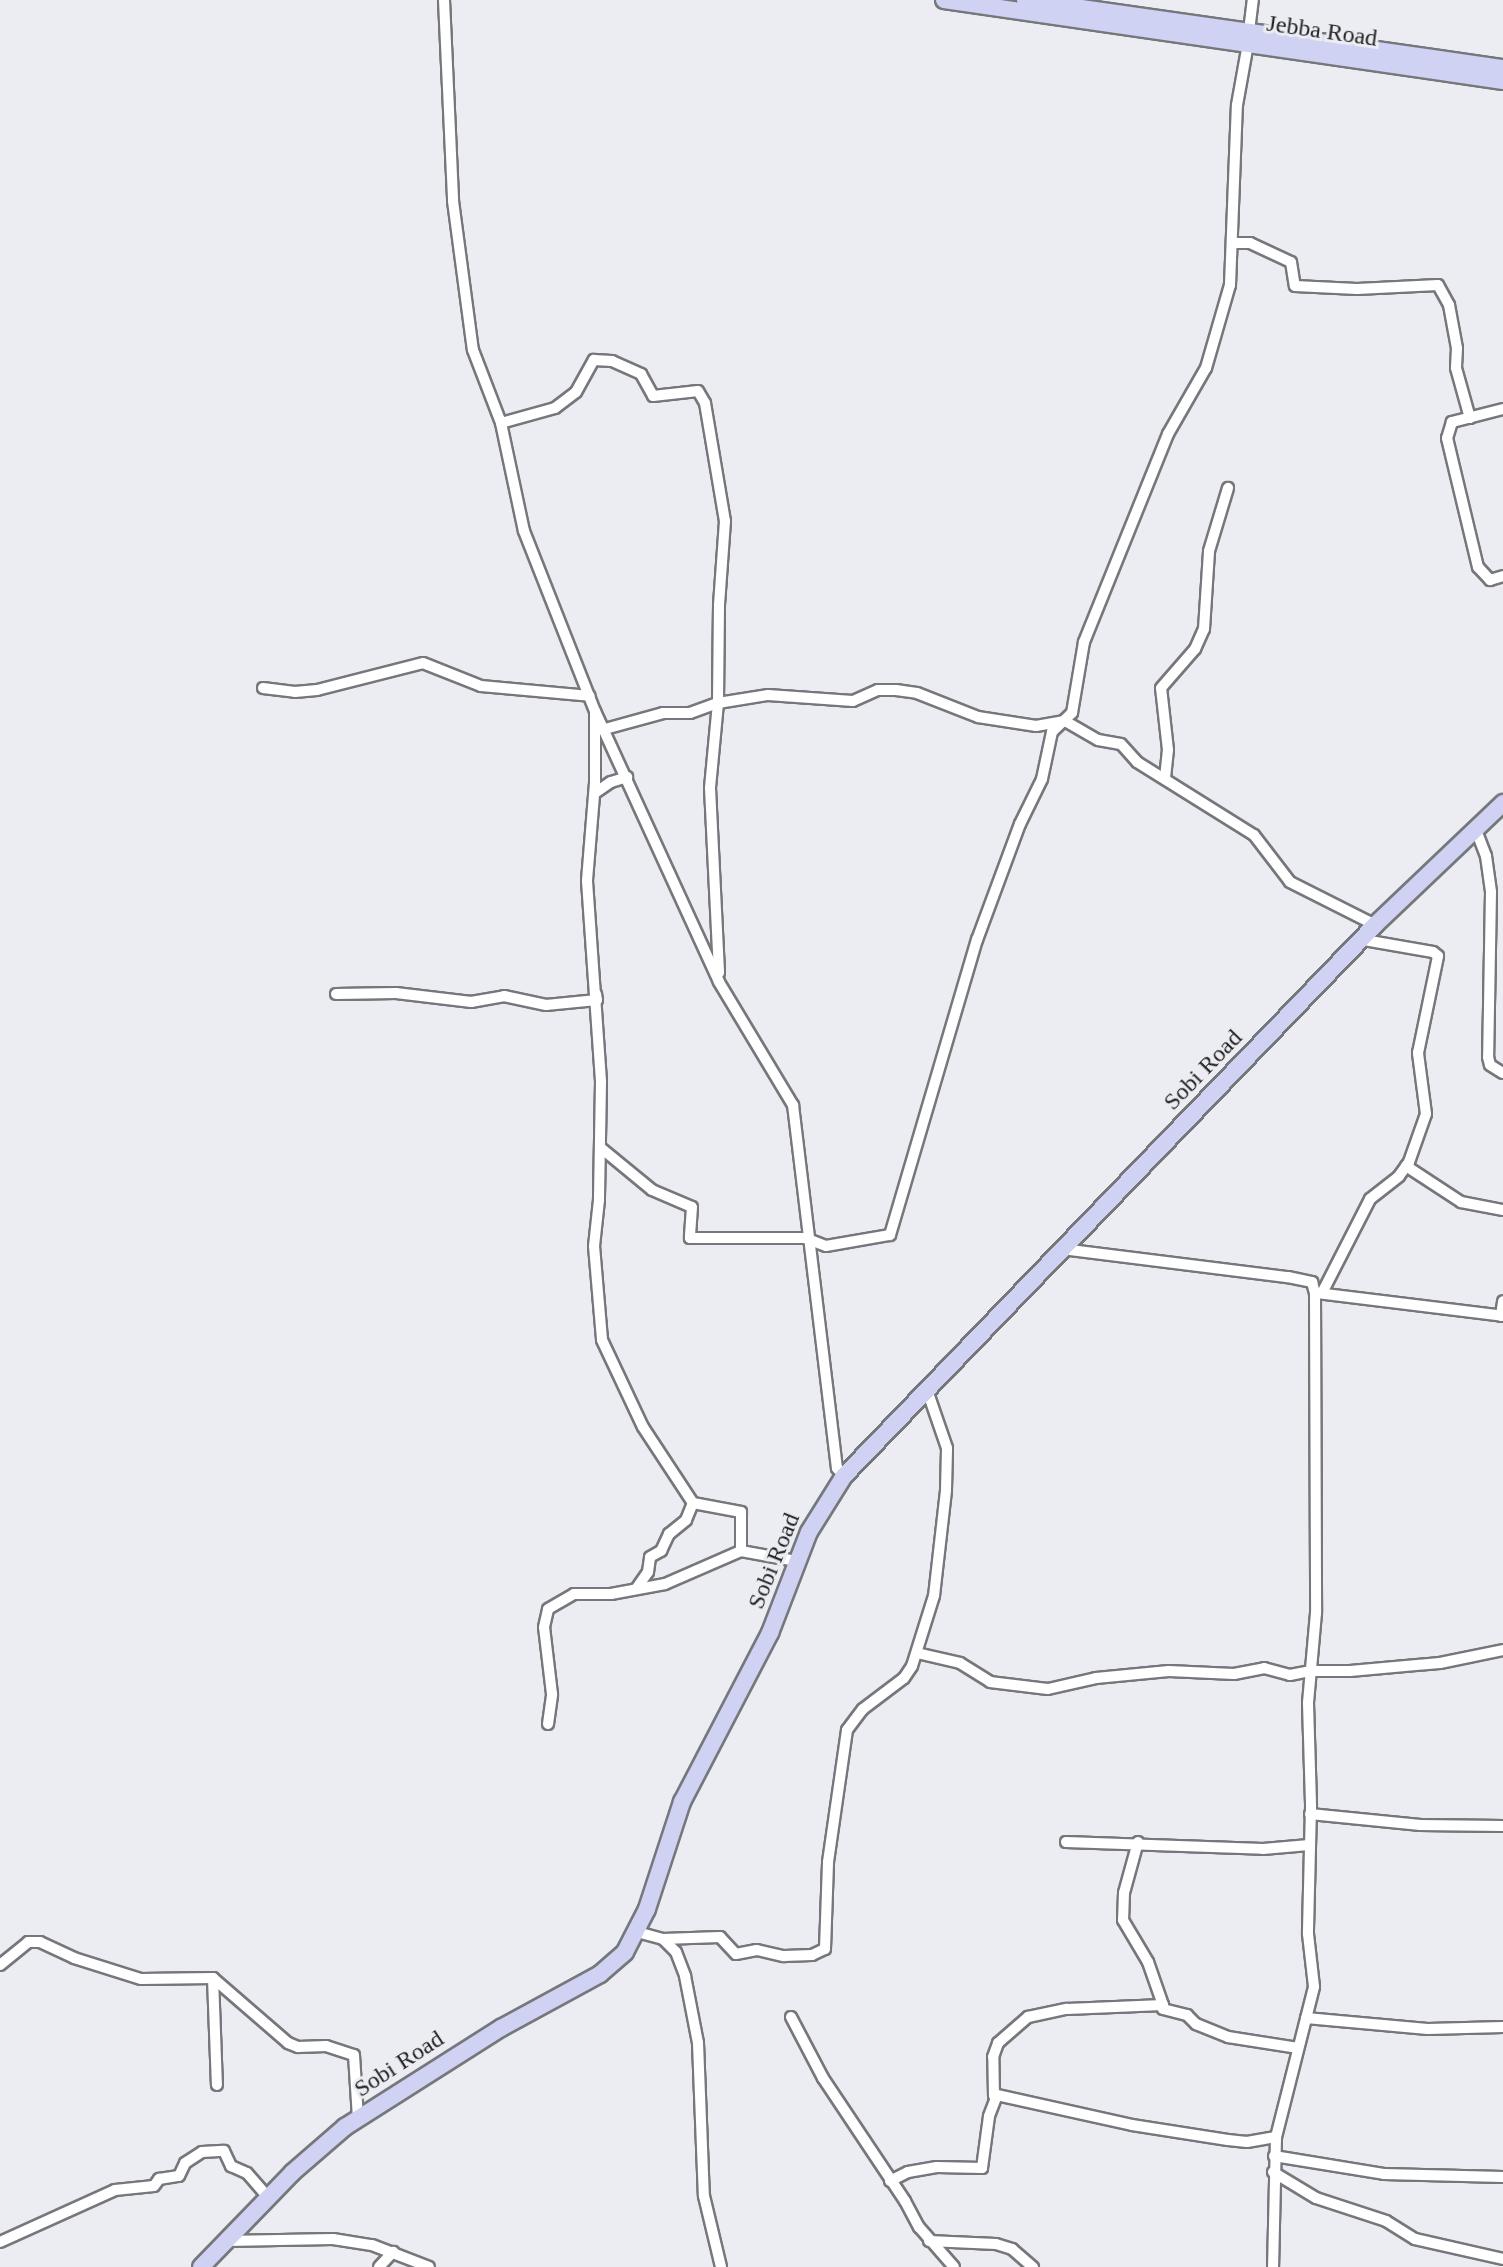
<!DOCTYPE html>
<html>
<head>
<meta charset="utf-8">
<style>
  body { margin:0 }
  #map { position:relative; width:1503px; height:2267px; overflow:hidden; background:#ecedf2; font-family:Georgia,serif }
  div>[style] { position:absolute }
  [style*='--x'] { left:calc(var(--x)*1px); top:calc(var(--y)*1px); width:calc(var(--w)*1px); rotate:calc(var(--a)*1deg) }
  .roads { filter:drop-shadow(2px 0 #76777b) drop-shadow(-2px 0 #76777b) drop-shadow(0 2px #76777b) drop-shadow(0 -2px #76777b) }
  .minor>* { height:10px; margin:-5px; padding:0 5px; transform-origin:5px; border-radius:5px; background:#fff }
  .trunk>* { height:16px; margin:-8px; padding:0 8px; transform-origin:8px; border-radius:8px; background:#d0d2f4 }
  span { translate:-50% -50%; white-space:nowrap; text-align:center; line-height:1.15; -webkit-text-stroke:6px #ecedf2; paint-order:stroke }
  .street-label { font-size:24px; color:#232325 }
</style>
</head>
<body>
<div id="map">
  <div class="roads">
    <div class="minor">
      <i style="--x:444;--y:0;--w:201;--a:87.4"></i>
      <i style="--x:453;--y:201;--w:150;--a:82.4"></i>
      <i style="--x:473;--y:350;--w:78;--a:69"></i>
      <i style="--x:501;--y:423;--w:110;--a:78"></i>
      <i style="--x:524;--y:531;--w:193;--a:68.5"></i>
      <i style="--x:595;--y:711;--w:298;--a:65.4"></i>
      <i style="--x:719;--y:982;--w:144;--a:59"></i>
      <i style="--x:793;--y:1105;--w:366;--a:83.1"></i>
      <i style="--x:837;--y:1468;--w:11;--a:49"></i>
      <i style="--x:1249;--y:31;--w:31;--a:-83"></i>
      <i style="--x:1234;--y:243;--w:16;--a:0"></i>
      <i style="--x:1250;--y:243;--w:45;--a:24.9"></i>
      <i style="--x:1291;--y:262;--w:24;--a:81"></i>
      <i style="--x:1295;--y:286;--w:62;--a:2.8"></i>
      <i style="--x:1357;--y:289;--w:81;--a:-2.8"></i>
      <i style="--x:1438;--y:285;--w:23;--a:61"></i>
      <i style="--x:1449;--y:305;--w:44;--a:79.5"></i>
      <i style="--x:1457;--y:348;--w:20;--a:93"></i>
      <i style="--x:1456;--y:368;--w:52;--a:74.4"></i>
      <i style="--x:1503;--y:409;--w:53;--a:165.7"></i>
      <i style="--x:1452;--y:422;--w:17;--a:107"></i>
      <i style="--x:1447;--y:438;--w:133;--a:76.5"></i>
      <i style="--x:1478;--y:567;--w:18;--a:47"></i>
      <i style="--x:1490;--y:580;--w:14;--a:-17"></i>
      <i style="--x:501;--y:423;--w:56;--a:-15.5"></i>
      <i style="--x:555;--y:408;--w:26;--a:-37"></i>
      <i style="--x:576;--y:392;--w:37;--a:-61"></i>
      <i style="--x:594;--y:360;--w:18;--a:3"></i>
      <i style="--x:612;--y:361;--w:32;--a:24"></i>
      <i style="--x:641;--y:374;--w:25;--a:61"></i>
      <i style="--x:653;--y:396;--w:45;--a:-6.3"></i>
      <i style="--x:698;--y:391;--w:14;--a:60"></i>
      <i style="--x:705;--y:403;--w:120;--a:80.4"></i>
      <i style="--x:725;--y:521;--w:84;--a:94.1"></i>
      <i style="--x:719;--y:605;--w:98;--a:90.6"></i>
      <i style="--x:718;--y:703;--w:85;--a:95.4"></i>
      <i style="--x:710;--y:788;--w:185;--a:87.2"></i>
      <i style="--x:263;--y:688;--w:32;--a:7"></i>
      <i style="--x:295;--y:692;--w:22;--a:-5"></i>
      <i style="--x:317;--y:690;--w:109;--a:-14.3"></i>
      <i style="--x:423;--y:663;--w:62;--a:21.6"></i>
      <i style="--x:481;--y:686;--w:109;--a:5.2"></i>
      <i style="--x:595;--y:713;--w:70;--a:90"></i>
      <i style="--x:595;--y:783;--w:98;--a:94.7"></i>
      <i style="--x:587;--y:881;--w:201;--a:86"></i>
      <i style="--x:601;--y:1082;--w:118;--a:91"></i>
      <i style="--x:599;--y:1200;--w:46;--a:96.2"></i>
      <i style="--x:594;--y:1246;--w:94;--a:85.1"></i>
      <i style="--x:602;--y:1340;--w:96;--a:64.8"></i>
      <i style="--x:643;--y:1427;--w:91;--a:56.7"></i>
      <i style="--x:693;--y:1503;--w:49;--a:10.6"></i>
      <i style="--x:741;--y:1512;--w:39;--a:90"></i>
      <i style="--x:741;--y:1551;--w:56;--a:10.3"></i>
      <i style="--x:605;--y:729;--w:60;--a:-15.4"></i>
      <i style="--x:663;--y:713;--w:27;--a:0"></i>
      <i style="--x:690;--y:713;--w:30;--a:-20"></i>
      <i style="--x:718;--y:703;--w:51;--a:-9.1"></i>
      <i style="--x:768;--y:695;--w:85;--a:4"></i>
      <i style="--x:853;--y:701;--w:27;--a:-24"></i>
      <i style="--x:878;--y:690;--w:18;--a:0"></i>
      <i style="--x:896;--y:690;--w:21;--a:8"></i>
      <i style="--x:917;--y:693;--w:66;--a:21.5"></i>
      <i style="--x:978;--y:717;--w:59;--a:8.8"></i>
      <i style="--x:1036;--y:726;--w:29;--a:-10"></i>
      <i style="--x:1065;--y:721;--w:38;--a:30"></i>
      <i style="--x:1098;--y:740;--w:23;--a:10"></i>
      <i style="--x:1121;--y:744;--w:24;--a:48"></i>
      <i style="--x:1137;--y:762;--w:138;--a:32"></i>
      <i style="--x:1254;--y:835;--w:59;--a:52.5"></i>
      <i style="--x:1290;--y:882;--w:95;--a:26.8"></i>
      <i style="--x:1165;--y:778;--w:28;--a:-84"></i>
      <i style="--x:1168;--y:750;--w:62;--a:-96.4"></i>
      <i style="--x:1161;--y:688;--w:52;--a:-48.9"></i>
      <i style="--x:1195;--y:649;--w:22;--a:-66"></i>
      <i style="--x:1204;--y:629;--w:78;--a:-86.3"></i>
      <i style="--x:1209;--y:551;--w:66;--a:-73.2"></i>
      <i style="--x:595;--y:793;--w:19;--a:-35"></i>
      <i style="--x:611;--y:782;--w:17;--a:-17"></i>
      <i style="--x:1476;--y:830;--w:28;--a:69"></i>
      <i style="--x:1486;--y:856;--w:36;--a:82"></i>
      <i style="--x:1491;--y:892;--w:165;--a:91"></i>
      <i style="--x:1488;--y:1057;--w:8;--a:76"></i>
      <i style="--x:1490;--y:1065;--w:15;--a:32"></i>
      <i style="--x:336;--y:994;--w:60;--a:-1"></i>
      <i style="--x:396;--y:993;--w:76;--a:6.8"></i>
      <i style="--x:471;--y:1002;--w:34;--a:-10"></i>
      <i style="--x:504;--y:996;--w:43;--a:12.1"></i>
      <i style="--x:546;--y:1005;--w:51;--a:-5.6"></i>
      <i style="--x:597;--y:1000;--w:6;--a:-99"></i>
      <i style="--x:601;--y:1148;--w:66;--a:39.5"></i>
      <i style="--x:652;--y:1190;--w:43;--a:23"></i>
      <i style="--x:692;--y:1207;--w:31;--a:94"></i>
      <i style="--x:690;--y:1238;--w:115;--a:0"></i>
      <i style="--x:805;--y:1238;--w:22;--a:21"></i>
      <i style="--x:826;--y:1246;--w:65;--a:-9.8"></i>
      <i style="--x:890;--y:1235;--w:308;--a:-73.6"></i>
      <i style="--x:977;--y:940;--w:124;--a:-69.7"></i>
      <i style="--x:1020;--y:824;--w:50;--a:-63.9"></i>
      <i style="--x:1042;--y:779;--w:48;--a:-78"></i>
      <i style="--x:1052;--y:732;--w:28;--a:-44"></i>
      <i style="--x:1072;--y:713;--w:72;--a:-80.4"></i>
      <i style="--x:1084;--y:642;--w:224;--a:-68"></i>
      <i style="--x:1168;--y:434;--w:76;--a:-60.1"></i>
      <i style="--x:1206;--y:368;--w:86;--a:-73.9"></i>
      <i style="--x:1230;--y:285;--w:180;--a:-87.8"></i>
      <i style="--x:1237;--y:105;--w:62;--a:-79.8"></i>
      <i style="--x:1406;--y:1166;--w:66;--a:33.2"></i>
      <i style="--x:1461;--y:1202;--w:43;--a:10.8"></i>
      <i style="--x:1062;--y:1249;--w:228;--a:7.1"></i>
      <i style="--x:1288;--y:1277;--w:25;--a:12"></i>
      <i style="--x:1312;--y:1282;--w:11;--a:75"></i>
      <i style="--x:1315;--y:1293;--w:320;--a:89.8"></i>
      <i style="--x:1316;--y:1613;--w:90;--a:95.1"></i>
      <i style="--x:1308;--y:1703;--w:104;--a:88.3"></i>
      <i style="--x:1311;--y:1807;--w:127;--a:91.4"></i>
      <i style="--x:1308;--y:1934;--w:53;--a:83.5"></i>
      <i style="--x:1314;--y:1987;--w:155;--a:104.2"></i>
      <i style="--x:1276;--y:2137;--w:130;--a:91.3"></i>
      <i style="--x:1317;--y:1293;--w:187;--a:7"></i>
      <i style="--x:1322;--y:1293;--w:106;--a:-62.9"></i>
      <i style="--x:1370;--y:1199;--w:37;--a:-38"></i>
      <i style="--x:1399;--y:1176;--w:17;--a:-54"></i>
      <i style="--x:1409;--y:1162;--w:51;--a:-70.5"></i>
      <i style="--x:1426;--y:1114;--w:62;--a:-97.5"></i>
      <i style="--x:1418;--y:1053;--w:99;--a:-78.3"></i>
      <i style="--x:1438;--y:956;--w:6;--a:-141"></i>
      <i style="--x:1433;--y:952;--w:70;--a:-170.1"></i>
      <i style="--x:1501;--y:1316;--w:15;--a:-82"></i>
      <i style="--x:636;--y:1589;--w:21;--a:-55"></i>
      <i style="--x:648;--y:1572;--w:15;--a:-82"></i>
      <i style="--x:650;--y:1557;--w:13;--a:-29"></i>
      <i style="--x:661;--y:1551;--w:19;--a:-65"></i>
      <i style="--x:669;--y:1534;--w:22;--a:-39"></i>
      <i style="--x:686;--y:1520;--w:18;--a:-68"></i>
      <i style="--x:917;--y:1653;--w:44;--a:13.1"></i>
      <i style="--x:960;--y:1663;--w:36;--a:32"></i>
      <i style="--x:990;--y:1682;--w:58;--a:6.9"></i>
      <i style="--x:1048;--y:1689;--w:49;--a:-12.9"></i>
      <i style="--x:1096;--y:1678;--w:73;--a:-5.5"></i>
      <i style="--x:1169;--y:1671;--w:65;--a:2.6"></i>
      <i style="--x:1234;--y:1674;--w:31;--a:-11"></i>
      <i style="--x:1264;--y:1668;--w:27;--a:15"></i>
      <i style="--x:1290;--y:1675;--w:20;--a:-11"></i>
      <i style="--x:1310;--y:1671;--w:40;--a:0"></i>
      <i style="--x:1350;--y:1671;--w:90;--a:-5.1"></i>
      <i style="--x:1440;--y:1663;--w:64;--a:-11.7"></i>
      <i style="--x:548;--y:1724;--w:30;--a:-82"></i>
      <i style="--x:552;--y:1694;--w:67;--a:-96.8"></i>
      <i style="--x:544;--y:1627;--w:18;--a:-77"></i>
      <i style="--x:548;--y:1609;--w:30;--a:-30"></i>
      <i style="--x:574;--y:1594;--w:37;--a:0"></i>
      <i style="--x:611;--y:1594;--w:55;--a:-10.5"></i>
      <i style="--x:665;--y:1584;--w:83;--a:-23.5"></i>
      <i style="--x:1310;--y:1814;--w:111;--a:5.7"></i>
      <i style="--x:1420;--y:1825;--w:83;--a:0.7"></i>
      <i style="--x:1066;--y:1842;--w:197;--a:2"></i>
      <i style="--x:1263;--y:1849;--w:46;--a:-5"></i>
      <i style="--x:1138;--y:1842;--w:53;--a:105.4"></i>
      <i style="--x:1124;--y:1893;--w:27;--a:92"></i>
      <i style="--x:1123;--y:1920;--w:49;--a:59.2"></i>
      <i style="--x:1148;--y:1962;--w:46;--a:70.8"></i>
      <i style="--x:637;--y:1932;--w:27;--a:15"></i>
      <i style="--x:663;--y:1939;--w:18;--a:45"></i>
      <i style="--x:676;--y:1952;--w:26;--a:69"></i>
      <i style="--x:685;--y:1976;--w:68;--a:79"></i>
      <i style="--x:698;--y:2043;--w:153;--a:87.8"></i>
      <i style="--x:704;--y:2196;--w:73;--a:76.5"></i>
      <i style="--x:663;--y:1939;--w:57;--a:-2"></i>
      <i style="--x:720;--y:1937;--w:23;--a:47"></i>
      <i style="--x:736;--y:1954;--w:21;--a:-11"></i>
      <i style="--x:757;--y:1950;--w:28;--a:13"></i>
      <i style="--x:784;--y:1956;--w:28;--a:-2"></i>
      <i style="--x:812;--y:1955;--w:14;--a:-25"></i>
      <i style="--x:825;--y:1949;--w:87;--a:-88"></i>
      <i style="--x:828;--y:1862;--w:133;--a:-81.8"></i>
      <i style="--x:847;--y:1730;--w:26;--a:-53"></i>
      <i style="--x:863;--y:1709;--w:51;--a:-37.1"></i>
      <i style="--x:904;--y:1678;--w:14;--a:-56"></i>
      <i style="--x:912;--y:1666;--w:73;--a:-72.6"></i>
      <i style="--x:934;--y:1596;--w:107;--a:-83.5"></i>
      <i style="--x:946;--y:1490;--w:42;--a:-88.6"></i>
      <i style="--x:947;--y:1448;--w:61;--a:-109"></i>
      <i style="--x:0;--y:1965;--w:36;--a:-39"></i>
      <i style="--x:28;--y:1942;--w:12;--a:0"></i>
      <i style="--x:40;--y:1942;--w:38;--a:25"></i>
      <i style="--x:74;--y:1958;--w:70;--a:17.4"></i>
      <i style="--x:141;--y:1979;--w:72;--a:-0.8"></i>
      <i style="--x:213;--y:1978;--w:99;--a:40.9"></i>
      <i style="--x:288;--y:2043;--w:11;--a:22"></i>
      <i style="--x:298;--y:2047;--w:28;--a:-2"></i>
      <i style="--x:326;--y:2046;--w:29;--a:18"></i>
      <i style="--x:354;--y:2055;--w:64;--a:86.4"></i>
      <i style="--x:213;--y:1978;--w:107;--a:87.9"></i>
      <i style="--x:791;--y:2017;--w:69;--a:62.3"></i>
      <i style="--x:823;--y:2078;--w:148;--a:56.3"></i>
      <i style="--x:905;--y:2201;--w:30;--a:62"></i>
      <i style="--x:919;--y:2227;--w:53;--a:48.8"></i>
      <i style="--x:1306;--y:2018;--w:122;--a:5.2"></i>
      <i style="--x:1428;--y:2029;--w:75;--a:-1.5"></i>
      <i style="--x:994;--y:2096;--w:39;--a:-91"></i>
      <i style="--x:993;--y:2057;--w:15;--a:-70"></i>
      <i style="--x:998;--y:2043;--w:40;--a:-41"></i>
      <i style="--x:1028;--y:2017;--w:40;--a:-12"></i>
      <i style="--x:1067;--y:2009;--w:96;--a:-2.4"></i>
      <i style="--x:1163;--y:2005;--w:4;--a:90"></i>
      <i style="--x:1163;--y:2009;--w:25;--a:14"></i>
      <i style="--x:1187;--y:2015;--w:13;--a:45"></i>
      <i style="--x:1196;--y:2024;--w:35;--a:22"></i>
      <i style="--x:1228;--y:2037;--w:71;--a:8.9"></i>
      <i style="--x:1274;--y:2156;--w:111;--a:9.3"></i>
      <i style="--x:1384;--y:2174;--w:119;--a:1.4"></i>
      <i style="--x:1273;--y:2172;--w:50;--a:31.2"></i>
      <i style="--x:1316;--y:2198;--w:74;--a:18.2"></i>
      <i style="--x:1386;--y:2221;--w:34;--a:32"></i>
      <i style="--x:1415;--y:2239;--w:90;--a:12.8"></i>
      <i style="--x:890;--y:2181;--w:20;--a:-27"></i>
      <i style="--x:908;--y:2172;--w:29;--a:-10"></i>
      <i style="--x:937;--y:2167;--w:45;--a:1.3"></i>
      <i style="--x:982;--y:2168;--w:52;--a:-82.3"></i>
      <i style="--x:989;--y:2116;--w:22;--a:-69"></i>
      <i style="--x:997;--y:2095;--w:138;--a:12.5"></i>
      <i style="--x:1132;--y:2125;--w:97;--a:8.9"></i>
      <i style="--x:1228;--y:2140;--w:19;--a:6"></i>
      <i style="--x:1247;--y:2142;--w:29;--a:-10"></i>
      <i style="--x:226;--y:2241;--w:107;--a:-1.1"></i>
      <i style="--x:333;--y:2239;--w:39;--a:9"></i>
      <i style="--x:372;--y:2245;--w:61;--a:21.1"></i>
      <i style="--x:929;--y:2241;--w:67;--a:2.6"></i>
      <i style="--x:996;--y:2244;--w:17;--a:17"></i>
      <i style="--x:1012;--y:2249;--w:28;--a:41"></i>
      <i style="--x:0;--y:2242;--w:126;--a:-24.3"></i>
      <i style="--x:115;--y:2190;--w:39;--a:-6"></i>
      <i style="--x:154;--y:2186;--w:9;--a:-54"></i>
      <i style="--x:159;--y:2179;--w:20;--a:-9"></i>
      <i style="--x:179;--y:2176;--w:14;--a:-65"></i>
      <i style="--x:185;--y:2163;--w:20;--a:-33"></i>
      <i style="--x:202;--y:2152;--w:22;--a:-3"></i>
      <i style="--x:224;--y:2151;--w:17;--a:65"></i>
      <i style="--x:231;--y:2166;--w:17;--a:24"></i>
      <i style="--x:247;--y:2173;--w:30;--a:49"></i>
      <i style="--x:379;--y:2267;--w:21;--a:-47"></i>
    </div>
    <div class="trunk">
      <i style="--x:944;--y:0;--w:565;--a:8.24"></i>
      <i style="--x:1025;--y:0;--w:483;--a:8.1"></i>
      <i style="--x:201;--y:2267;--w:132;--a:-45.9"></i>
      <i style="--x:293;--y:2172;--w:69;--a:-40.9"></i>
      <i style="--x:345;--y:2127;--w:185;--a:-32.4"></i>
      <i style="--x:501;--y:2028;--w:113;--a:-28.6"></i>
      <i style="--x:600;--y:1974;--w:33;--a:-41"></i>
      <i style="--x:625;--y:1952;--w:48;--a:-62.9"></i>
      <i style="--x:647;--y:1909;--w:113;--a:-71.9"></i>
      <i style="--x:682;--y:1802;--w:191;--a:-62.5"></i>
      <i style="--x:770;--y:1633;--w:108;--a:-68.9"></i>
      <i style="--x:809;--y:1532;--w:66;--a:-58"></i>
      <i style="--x:844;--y:1476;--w:765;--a:-46.06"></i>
      <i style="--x:1375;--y:925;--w:177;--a:-43.6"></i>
    </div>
  </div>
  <div class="street-label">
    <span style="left:1322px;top:31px;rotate:8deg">Jebba Road</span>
    <span style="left:1203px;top:1070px;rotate:-46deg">Sobi Road</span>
    <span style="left:774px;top:1561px;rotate:-68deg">Sobi Road</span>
    <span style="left:399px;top:2064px;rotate:-33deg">Sobi Road</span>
  </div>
</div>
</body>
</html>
